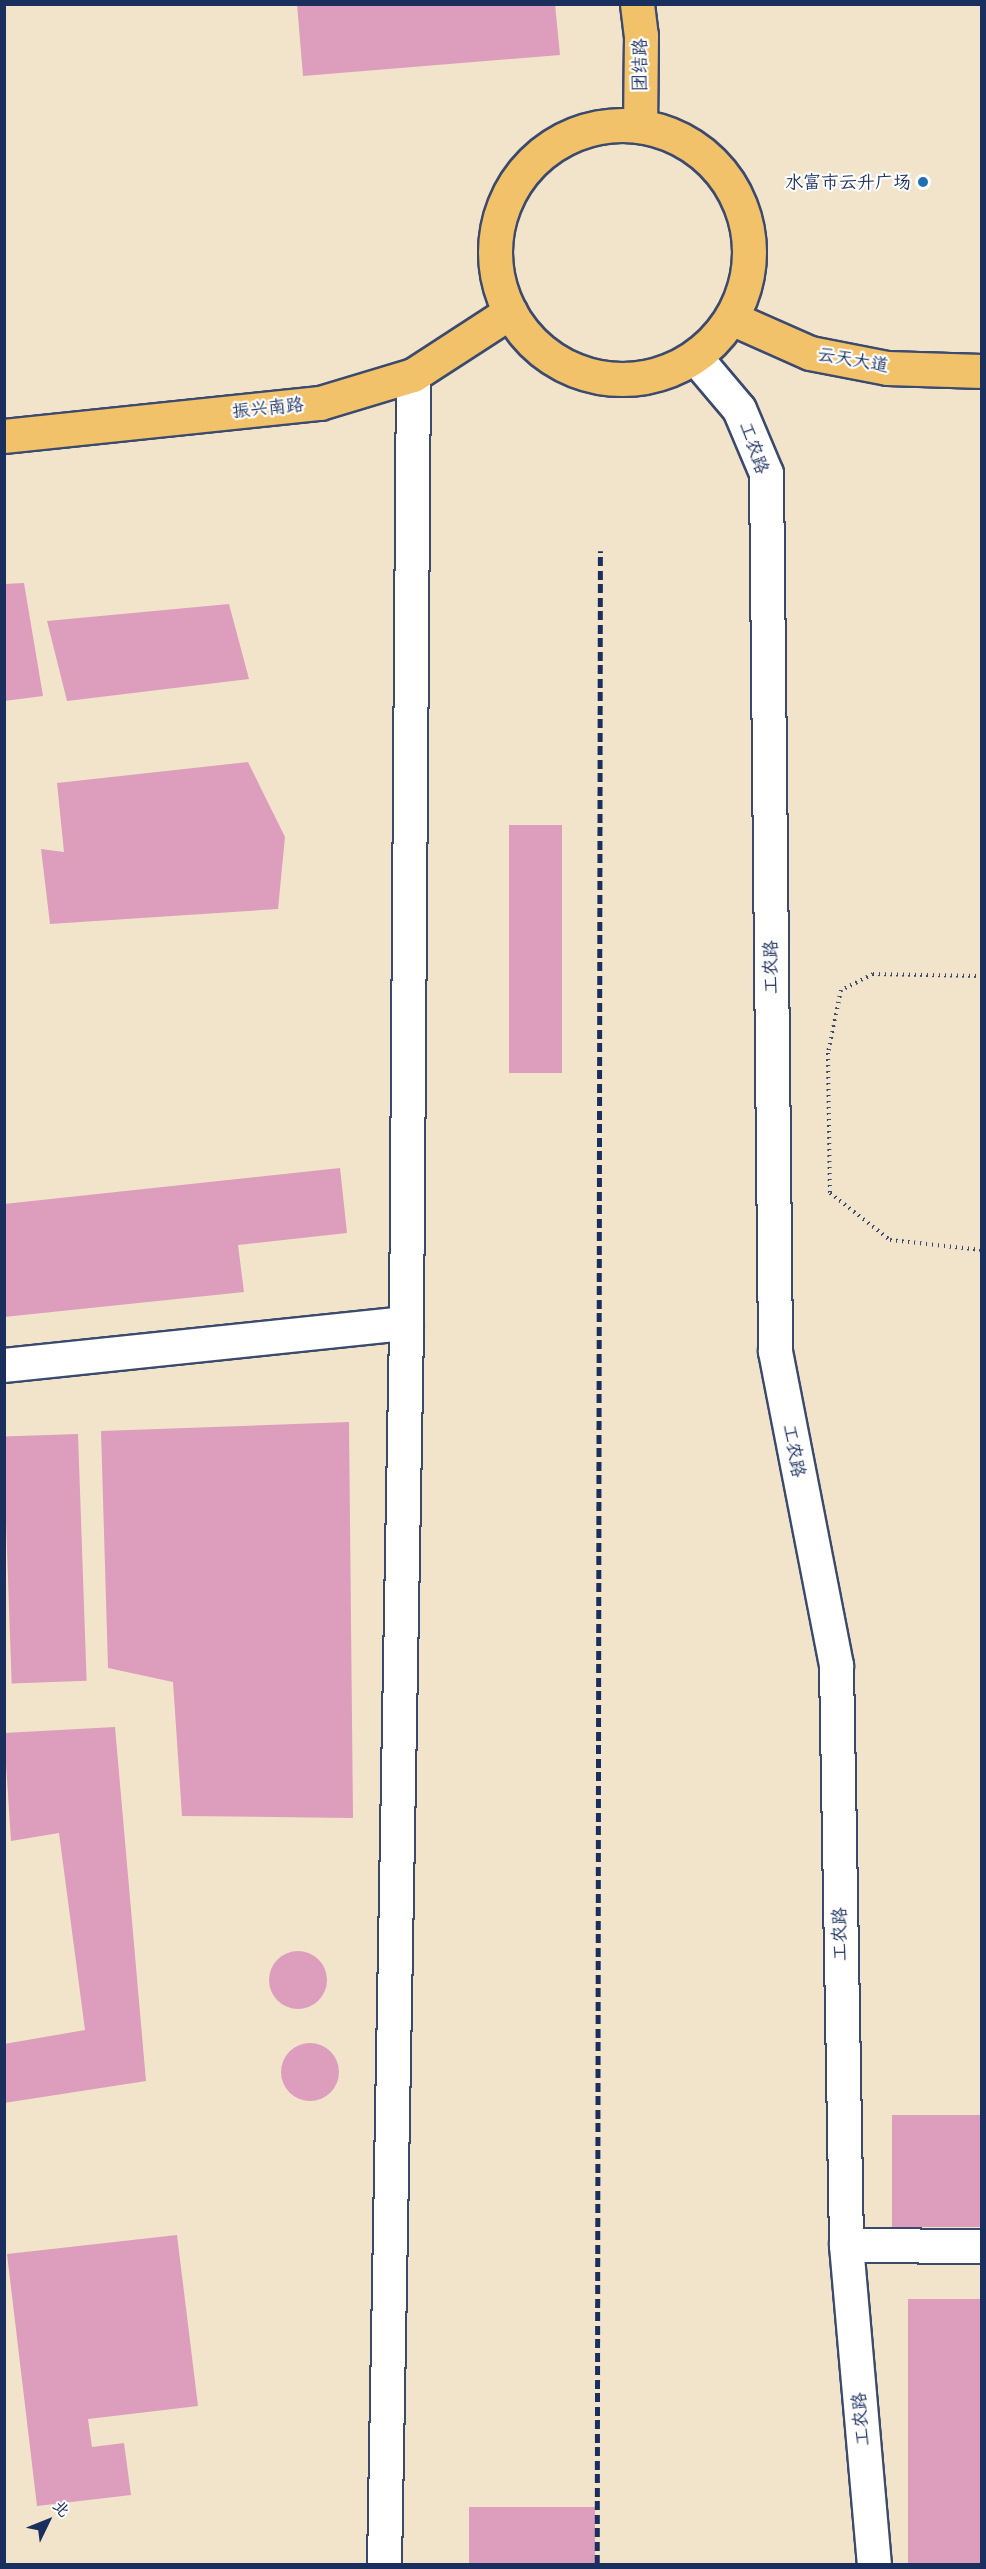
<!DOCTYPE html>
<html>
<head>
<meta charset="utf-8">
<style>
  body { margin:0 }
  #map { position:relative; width:986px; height:2569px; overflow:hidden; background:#f1e4ca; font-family:"Shantell Sans","LXGW WenKai TC",sans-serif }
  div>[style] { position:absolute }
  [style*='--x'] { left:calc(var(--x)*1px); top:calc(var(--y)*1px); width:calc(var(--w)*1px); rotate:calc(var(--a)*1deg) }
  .building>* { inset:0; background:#dd9ebd; transform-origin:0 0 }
  .round { border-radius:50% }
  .path>* { height:4px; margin-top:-2px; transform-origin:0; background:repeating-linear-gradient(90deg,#3b4a6e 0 1.5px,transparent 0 6px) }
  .roads { filter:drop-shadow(2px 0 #3b4a6e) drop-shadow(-2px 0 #3b4a6e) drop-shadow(0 2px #3b4a6e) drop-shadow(0 -2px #3b4a6e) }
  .minor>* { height:33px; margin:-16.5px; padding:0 16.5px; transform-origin:16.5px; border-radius:16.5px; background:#fff }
  .major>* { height:33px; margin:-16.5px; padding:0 16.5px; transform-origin:16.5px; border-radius:16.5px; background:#f2c26a }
  .major>.ring { margin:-16.5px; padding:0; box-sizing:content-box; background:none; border:33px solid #f2c26a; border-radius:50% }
  .rail>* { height:4.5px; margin-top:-2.25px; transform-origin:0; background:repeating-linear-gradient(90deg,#1b2f5e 0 9px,transparent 0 13.5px) }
  .dots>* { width:16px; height:16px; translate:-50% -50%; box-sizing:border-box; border:3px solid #fff; border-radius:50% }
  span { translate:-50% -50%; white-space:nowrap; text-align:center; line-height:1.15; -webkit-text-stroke:4.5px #fff; paint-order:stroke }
  .street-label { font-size:18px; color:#1b2f5e }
  .poi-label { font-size:18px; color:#1b2f5e }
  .right { translate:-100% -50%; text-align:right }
  .frame { position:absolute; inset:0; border:6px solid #1b2f5e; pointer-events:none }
  .north { position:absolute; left:18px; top:2491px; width:60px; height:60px; -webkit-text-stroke:4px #fff; paint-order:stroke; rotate:47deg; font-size:16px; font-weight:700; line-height:24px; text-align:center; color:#1b2f5e }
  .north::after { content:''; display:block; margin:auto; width:21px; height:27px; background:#1b2f5e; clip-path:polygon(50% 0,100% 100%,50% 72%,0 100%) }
</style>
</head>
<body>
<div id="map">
  <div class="building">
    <i style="clip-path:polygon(297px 4px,555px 4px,560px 55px,303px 76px)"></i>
    <i style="clip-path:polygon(24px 583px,43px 696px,4px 701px,4px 584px)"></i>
    <i style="clip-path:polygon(229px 604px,249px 679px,67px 701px,47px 621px)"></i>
    <i style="clip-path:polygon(248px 762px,285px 837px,278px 909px,50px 924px,41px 849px,64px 852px,57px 783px)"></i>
    <i style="left:509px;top:825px;width:53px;height:248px"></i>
    <i style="clip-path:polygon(340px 1168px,347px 1233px,238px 1245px,244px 1292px,4px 1317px,4px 1204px)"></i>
    <i style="clip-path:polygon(349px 1422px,353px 1818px,182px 1816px,173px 1682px,108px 1668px,101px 1431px)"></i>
    <i style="left:78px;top:1434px;width:247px;height:75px;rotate:88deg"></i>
    <i style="clip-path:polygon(115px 1727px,146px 2081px,4px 2103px,4px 2044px,85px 2030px,59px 1833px,11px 1841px,4px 1733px)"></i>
    <i class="round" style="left:269px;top:1951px;width:58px;height:58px"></i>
    <i class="round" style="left:281px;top:2043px;width:58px;height:58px"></i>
    <i style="left:982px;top:2115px;width:112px;height:90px;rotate:90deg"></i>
    <i style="clip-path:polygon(177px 2235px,198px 2406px,88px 2419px,92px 2447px,124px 2443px,131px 2495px,37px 2506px,7px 2254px)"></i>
    <i style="left:908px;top:2299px;width:74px;height:265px"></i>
    <i style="left:469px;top:2507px;width:126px;height:57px"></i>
  </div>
  <div class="path">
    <i style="--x:982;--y:976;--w:109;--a:-178.9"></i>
    <i style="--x:873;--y:974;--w:36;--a:153"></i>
    <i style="--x:841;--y:990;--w:64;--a:101.7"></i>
    <i style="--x:828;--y:1053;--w:140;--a:89.2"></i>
    <i style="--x:830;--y:1193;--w:76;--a:38.1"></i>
    <i style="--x:890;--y:1240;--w:93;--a:6.2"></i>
  </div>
  <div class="roads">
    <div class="minor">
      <i style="--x:695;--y:357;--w:68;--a:49.8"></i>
      <i style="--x:739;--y:409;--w:69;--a:67.1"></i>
      <i style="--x:766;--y:473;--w:878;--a:89.41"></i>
      <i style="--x:775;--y:1351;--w:320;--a:79"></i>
      <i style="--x:836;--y:1665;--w:580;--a:89.01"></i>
      <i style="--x:846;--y:2245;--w:320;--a:85"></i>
      <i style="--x:4;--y:1365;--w:404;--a:-6"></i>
      <i style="--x:846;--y:2245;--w:136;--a:0.4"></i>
      <i style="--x:384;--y:2564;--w:1241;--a:-88.98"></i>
      <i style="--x:406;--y:1323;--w:948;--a:-89.58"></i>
    </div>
    <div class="major">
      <i style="--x:637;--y:4;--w:31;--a:83"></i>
      <i style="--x:641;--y:35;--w:91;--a:90.6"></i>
      <i class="ring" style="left:495px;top:125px;width:221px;height:221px"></i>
      <i style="--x:731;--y:318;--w:86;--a:23.9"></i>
      <i style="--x:810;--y:353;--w:78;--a:11"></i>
      <i style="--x:887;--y:368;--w:95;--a:1.8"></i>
      <i style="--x:4;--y:436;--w:318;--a:-6"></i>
      <i style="--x:320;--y:403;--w:97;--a:-16.8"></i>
      <i style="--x:413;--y:375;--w:116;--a:-33"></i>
    </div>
  </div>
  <div class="rail">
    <i style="--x:597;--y:2564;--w:2013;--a:-89.91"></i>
  </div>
  <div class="dots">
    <i style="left:923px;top:182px;background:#1f6fb2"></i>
  </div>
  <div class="street-label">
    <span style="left:640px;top:65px;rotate:-90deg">团结路</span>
    <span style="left:853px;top:360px;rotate:10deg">云天大道</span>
    <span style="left:268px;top:408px;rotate:-6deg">振兴南路</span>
    <span style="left:754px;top:448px;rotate:70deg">工农路</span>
    <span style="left:771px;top:967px;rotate:-91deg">工农路</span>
    <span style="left:794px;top:1451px;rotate:79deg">工农路</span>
    <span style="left:840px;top:1934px;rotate:-91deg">工农路</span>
    <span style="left:861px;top:2419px;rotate:-95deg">工农路</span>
  </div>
  <div class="poi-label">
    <span class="right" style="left:911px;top:182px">水富市云升广场</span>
  </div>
  <div class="frame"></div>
  <div class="north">北</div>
</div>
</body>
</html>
